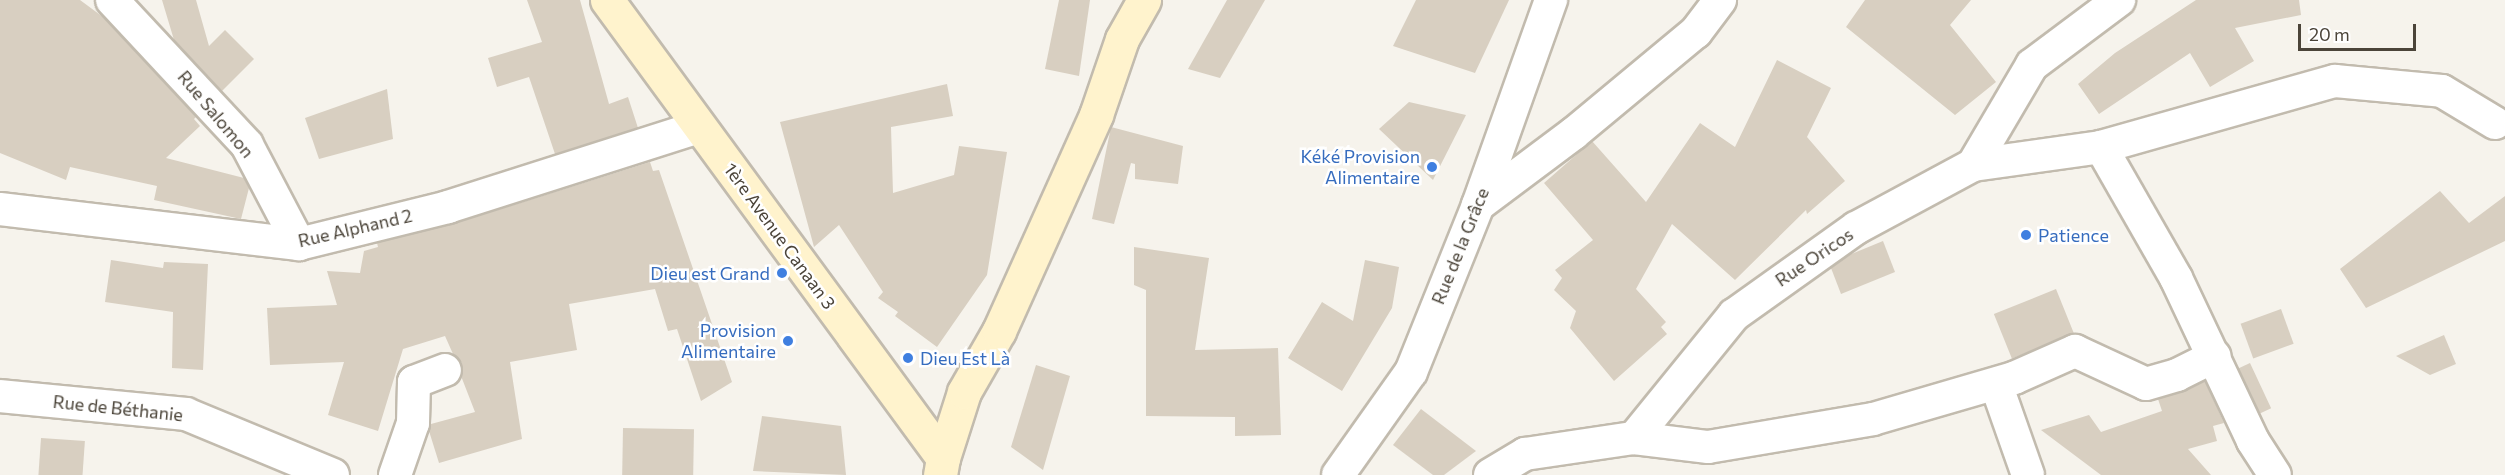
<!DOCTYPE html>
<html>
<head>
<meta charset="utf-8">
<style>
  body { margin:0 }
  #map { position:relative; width:2505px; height:475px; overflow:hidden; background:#f6f3ec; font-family:Commissioner,sans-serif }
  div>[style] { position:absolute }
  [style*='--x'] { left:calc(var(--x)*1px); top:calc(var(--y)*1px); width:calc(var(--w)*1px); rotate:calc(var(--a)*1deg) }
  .building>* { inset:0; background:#d8cfc1; transform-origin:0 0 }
  .roads { filter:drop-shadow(2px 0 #c2bbae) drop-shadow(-2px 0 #c2bbae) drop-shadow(0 2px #c2bbae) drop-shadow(0 -2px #c2bbae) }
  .street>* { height:32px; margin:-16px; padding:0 16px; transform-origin:16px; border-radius:16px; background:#fff }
  .secondary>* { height:33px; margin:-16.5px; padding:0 16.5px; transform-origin:16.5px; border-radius:16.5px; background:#fff3cd }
  .dots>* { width:16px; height:16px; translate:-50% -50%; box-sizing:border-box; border:3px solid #fff; border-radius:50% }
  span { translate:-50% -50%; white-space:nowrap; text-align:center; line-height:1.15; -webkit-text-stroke:5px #fff; paint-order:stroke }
  .street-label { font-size:18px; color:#4b4439 }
  .shop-label { font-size:18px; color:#366cbe }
  .right { translate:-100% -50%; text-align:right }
  .left { translate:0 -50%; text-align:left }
  .scale { position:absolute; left:2298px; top:24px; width:118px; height:27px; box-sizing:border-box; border:3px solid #4b4439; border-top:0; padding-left:8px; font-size:18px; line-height:21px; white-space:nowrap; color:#4b4439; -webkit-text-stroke:4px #fff; paint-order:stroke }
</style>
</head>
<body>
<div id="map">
  <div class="building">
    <i style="clip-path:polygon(0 0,80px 0,103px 17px,196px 117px,194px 119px,200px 126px,166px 158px,244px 178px,249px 188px,241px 219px,154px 200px,157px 186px,70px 167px,66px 180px,0 153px)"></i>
    <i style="clip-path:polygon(162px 0,196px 0,209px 46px,225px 30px,254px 59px,222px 91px,174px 40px)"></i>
    <i style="clip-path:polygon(527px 0,580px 0,609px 104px,628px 97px,638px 128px,555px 154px,529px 77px,497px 87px,488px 58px,542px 42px)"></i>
    <i style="clip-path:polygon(1059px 0,1090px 0,1079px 76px,1045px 69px)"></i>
    <i style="clip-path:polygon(1227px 0,1265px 0,1220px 78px,1188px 69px)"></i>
    <i style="clip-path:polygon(1416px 0,1509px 0,1475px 73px,1393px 46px)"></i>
    <i style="clip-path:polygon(1865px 0,1971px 0,1950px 25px,1996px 82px,1955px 115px,1846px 27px)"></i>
    <i style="clip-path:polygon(2196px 0,2299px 0,2301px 15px,2235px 28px,2254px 61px,2210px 87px,2190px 53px,2099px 114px,2078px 84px,2115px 53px)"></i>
    <i style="clip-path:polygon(1777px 60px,1831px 88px,1807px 137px,1845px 181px,1807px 214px,1806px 210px,1735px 280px,1672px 224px,1636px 289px,1666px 322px,1661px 327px,1667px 334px,1614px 381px,1570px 328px,1576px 311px,1554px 290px,1562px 278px,1555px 270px,1593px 240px,1544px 183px,1592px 141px,1646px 202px,1700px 123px,1735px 147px)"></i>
    <i style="clip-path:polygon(947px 84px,953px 116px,891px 127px,893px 193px,954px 175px,959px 146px,1007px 152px,987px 275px,937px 347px,895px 316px,898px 312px,878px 298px,883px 292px,839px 225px,814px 247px,780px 122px)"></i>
    <i style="clip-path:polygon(387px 89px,393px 139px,319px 159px,305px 118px)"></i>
    <i style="clip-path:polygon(1409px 102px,1466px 115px,1433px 180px,1379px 129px)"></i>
    <i style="clip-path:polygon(1111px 127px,1183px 146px,1178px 184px,1135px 179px,1135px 164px,1131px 163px,1114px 224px,1092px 219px)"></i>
    <i style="clip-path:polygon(650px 162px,653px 171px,659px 170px,732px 382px,701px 401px,677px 329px,668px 331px,655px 289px,569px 304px,577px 350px,510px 362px,522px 439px,439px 463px,429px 431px,431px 424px,475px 412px,461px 376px,462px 363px,453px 354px,445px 336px,403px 349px,378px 431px,328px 415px,344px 362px,270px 365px,267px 308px,337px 305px,327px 271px,360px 273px,364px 251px,378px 247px,377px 243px,453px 224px)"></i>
    <i style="clip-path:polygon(2440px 191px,2469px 223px,2505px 196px,2505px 241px,2366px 308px,2340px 269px)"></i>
    <i style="clip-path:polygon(1883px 241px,1895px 272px,1841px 294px,1831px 268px,1849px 255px)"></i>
    <i style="clip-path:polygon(1134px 247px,1209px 258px,1195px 350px,1278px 348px,1281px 435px,1235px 436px,1235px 417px,1146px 416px,1146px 290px,1134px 285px)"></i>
    <i style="clip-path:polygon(111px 260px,163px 268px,164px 262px,208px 264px,203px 370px,172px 368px,173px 312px,105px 302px)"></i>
    <i style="clip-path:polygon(1365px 260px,1399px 267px,1392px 308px,1342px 391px,1288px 358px,1322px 302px,1353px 321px)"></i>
    <i style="left:2056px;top:289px;width:48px;height:67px;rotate:68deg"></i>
    <i style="left:2281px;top:309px;width:37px;height:43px;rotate:70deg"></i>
    <i style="clip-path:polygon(2444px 335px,2456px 364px,2430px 375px,2396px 356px)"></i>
    <i style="left:2250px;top:363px;width:50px;height:13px;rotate:65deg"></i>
    <i style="clip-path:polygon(1036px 365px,1070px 376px,1043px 470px,1011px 447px)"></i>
    <i style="clip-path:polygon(2205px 381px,2224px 423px,2213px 426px,2217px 441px,2188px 449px,2211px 475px,2101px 475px,2041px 430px,2089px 415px,2101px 432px,2162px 411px,2158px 399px)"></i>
    <i style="clip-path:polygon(1421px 409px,1476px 451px,1444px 475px,1433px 475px,1393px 445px)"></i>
    <i style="clip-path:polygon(762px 416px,841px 426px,846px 475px,753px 471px)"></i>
    <i style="left:623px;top:428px;width:71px;height:47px;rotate:1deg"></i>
    <i style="left:41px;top:438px;width:44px;height:37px;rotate:4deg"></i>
  </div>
  <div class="roads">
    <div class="street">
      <i style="--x:112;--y:0;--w:198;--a:47"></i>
      <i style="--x:247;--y:145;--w:112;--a:62.3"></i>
      <i style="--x:2101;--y:147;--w:151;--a:60.2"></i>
      <i style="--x:2176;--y:278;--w:180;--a:64.7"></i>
      <i style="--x:2253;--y:441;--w:40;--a:57.1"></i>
      <i style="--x:1973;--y:165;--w:129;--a:-8"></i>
      <i style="--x:2101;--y:147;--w:243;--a:-15.8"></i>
      <i style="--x:2335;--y:81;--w:107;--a:5.3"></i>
      <i style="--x:2442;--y:91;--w:62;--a:31.1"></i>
      <i style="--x:1478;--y:205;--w:119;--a:-36.8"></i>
      <i style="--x:1573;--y:134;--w:160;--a:-39.7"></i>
      <i style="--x:1696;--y:32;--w:40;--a:-53"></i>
      <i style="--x:0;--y:209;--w:301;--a:6.7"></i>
      <i style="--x:299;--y:244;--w:154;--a:-13.9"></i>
      <i style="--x:448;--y:207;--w:263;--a:-17.7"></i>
      <i style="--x:1996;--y:384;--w:96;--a:70.6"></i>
      <i style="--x:0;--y:396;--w:187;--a:5.5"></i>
      <i style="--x:186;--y:414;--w:159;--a:22.5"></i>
      <i style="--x:1634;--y:438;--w:75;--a:6.9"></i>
      <i style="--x:1708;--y:447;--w:167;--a:-9.6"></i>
      <i style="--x:1873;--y:419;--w:147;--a:-16.2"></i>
      <i style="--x:2014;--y:378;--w:67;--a:-23.9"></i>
      <i style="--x:2075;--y:351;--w:78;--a:24.9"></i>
      <i style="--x:2146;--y:384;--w:32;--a:-16"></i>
      <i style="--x:2177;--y:375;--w:42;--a:-26.6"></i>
      <i style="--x:395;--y:475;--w:55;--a:-70.9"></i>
      <i style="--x:413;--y:423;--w:41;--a:-88.6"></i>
      <i style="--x:414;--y:382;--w:33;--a:-21"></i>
      <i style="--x:1338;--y:475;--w:126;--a:-54.7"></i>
      <i style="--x:1411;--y:372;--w:180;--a:-68.1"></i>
      <i style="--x:1478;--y:205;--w:218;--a:-70.4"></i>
      <i style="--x:1490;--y:475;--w:41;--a:-31"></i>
      <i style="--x:1525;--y:454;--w:110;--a:-8.4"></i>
      <i style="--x:1634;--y:438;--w:159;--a:-50.9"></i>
      <i style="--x:1734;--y:315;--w:150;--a:-35.5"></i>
      <i style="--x:1856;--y:228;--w:133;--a:-28.3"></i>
      <i style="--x:1973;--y:165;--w:116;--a:-59.5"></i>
      <i style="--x:2032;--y:65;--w:109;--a:-36.8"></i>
    </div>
    <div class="secondary">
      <i style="--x:607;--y:0;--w:568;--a:53.74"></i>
      <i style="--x:943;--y:458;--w:17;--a:100"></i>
      <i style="--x:943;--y:458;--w:69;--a:-72.3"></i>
      <i style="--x:964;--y:392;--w:70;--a:-60.2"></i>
      <i style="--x:999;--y:331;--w:237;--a:-65.8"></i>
      <i style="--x:1096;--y:115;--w:80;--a:-71.1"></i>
      <i style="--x:1122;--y:39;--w:45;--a:-60.6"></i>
    </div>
  </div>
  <div class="dots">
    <i style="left:1432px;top:167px;background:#3f7fe0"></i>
    <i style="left:2026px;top:235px;background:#3f7fe0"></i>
    <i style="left:782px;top:273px;background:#3f7fe0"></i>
    <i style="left:788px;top:341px;background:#3f7fe0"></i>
    <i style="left:908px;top:358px;background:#3f7fe0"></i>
  </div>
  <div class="street-label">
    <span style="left:216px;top:114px;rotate:50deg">Rue Salomon</span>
    <span style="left:355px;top:228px;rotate:-13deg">Rue Alphand 2</span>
    <span style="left:780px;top:236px;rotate:54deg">1ère Avenue Canaan 3</span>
    <span style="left:1460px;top:246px;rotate:-68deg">Rue de la Grâce</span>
    <span style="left:1814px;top:257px;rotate:-34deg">Rue Oricos</span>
    <span style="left:118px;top:408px;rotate:6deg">Rue de Béthanie</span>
  </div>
  <div class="shop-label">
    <span class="right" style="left:1420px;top:167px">Kéké Provision<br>Alimentaire</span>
    <span class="left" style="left:2038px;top:235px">Patience</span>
    <span class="right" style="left:770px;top:273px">Dieu est Grand</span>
    <span class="right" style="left:776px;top:341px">Provision<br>Alimentaire</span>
    <span class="left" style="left:920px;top:358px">Dieu Est Là</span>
  </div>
  <div class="scale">20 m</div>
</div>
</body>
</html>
